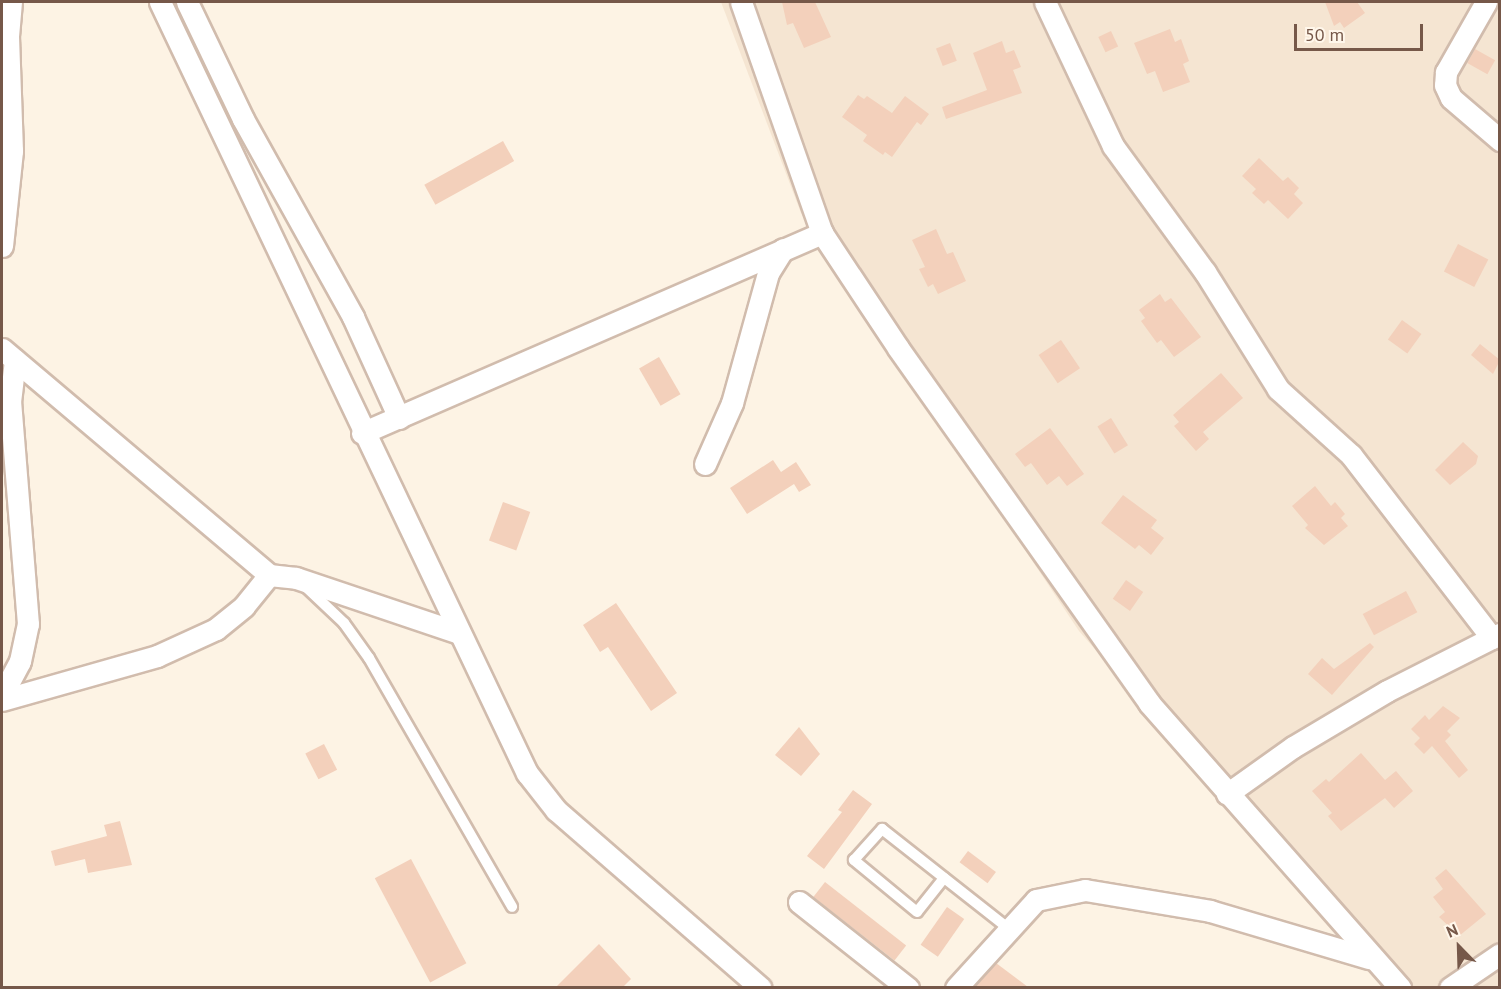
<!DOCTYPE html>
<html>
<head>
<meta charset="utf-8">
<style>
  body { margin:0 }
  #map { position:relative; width:1501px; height:989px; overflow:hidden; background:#fdf3e4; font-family:"PT Sans",sans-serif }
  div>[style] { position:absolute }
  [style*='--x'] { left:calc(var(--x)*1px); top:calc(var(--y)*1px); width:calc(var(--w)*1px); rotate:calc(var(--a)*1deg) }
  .residential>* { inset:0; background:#f5e5d2 }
  .building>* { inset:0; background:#f3d0bb; transform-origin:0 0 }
  .roads { filter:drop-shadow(2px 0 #d1bcad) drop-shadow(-2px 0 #d1bcad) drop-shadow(0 2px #d1bcad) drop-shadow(0 -2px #d1bcad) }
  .service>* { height:10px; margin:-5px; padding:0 5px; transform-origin:5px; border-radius:5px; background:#fff }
  .minor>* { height:21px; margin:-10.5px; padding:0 10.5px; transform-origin:10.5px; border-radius:10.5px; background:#fff }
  span { translate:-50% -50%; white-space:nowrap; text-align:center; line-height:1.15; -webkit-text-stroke:4.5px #fff7eb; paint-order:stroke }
  .frame { position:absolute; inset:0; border:3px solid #765849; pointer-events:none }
  .north { position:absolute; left:1429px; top:917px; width:60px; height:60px; -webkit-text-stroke:4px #fff7eb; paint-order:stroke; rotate:337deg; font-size:16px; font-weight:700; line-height:24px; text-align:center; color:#765849 }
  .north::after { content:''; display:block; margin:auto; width:21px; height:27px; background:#765849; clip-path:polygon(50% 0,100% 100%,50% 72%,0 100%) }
  .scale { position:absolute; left:1294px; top:24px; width:129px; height:27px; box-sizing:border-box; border:3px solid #765849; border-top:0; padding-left:8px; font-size:18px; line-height:21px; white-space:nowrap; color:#765849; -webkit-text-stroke:4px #fff7eb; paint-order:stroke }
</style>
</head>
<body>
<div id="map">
  <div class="residential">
    <i style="clip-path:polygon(721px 2px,1499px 2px,1499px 987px,1393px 987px,1079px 631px,801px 213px)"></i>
  </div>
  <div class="building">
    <i style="clip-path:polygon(782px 2px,815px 2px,831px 37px,804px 48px,793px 23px,787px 25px)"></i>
    <i style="clip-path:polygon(1325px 2px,1357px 2px,1365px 13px,1344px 28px,1340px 22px,1334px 26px)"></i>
    <i style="clip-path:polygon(1170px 29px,1175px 42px,1181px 39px,1189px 61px,1183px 64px,1190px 82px,1163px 92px,1155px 71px,1147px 74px,1134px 43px)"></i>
    <i style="left:1111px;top:31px;width:17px;height:14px;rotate:65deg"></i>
    <i style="clip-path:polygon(1002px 41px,1006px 53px,1014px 50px,1021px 67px,1013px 70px,1022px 93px,946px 119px,942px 107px,987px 90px,973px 53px)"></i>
    <i style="left:950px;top:43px;width:19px;height:15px;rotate:69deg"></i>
    <i style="left:1475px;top:49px;width:23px;height:16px;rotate:29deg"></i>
    <i style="clip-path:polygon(858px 95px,864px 99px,867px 96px,892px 113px,905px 96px,929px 114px,921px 125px,917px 122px,892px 157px,885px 152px,883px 155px,863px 141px,867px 135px,842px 117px)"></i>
    <i style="left:503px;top:141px;width:23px;height:90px;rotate:61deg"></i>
    <i style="clip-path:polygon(1259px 158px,1283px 181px,1288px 177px,1299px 188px,1294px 194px,1303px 203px,1288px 219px,1268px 200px,1264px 204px,1252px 193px,1256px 189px,1242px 176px)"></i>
    <i style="clip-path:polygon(936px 229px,947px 254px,953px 252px,966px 281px,938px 294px,933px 284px,928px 287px,919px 269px,925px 267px,912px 240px)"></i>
    <i style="left:1458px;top:244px;width:34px;height:31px;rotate:27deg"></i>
    <i style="clip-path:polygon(1160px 294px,1165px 302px,1171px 298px,1201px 337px,1174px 357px,1161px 340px,1157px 343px,1141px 321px,1145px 318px,1139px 310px)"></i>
    <i style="left:1402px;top:320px;width:24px;height:24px;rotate:36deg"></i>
    <i style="left:1061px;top:340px;width:34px;height:27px;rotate:56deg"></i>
    <i style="clip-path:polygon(1480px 344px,1500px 360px,1493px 374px,1471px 355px)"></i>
    <i style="left:659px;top:357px;width:43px;height:23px;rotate:60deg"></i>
    <i style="clip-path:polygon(1221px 373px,1243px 398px,1203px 432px,1209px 439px,1196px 451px,1174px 426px,1179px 422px,1173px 415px)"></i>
    <i style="left:1111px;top:418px;width:32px;height:16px;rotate:58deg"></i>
    <i style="clip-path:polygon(1050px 428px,1084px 474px,1067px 486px,1059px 476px,1047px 485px,1031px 463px,1025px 467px,1015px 454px)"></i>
    <i style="clip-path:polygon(1463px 442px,1478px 456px,1476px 464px,1450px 485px,1435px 470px)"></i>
    <i style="clip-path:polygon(773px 460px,781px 472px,796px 462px,811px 485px,799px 492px,794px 484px,747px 514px,730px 488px)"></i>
    <i style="clip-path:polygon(1315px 486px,1331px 506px,1335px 502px,1345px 514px,1341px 518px,1348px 526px,1324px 545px,1305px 528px,1308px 525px,1292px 506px)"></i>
    <i style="clip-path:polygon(1123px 495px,1157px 520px,1151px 528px,1164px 538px,1151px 555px,1139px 545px,1135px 549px,1101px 523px)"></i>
    <i style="left:503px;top:502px;width:29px;height:41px;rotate:20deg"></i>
    <i style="left:1126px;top:580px;width:21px;height:23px;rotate:35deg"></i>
    <i style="left:1406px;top:591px;width:24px;height:49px;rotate:62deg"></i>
    <i style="clip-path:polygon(616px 603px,677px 693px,651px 711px,608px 647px,600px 652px,583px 625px)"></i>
    <i style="clip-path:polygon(1370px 643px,1374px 647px,1332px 695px,1308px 674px,1322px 658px,1334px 669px)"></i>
    <i style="clip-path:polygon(1443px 706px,1460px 718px,1447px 731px,1451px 735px,1445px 741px,1468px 770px,1459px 778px,1432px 746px,1424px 754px,1414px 744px,1420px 738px,1411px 729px,1425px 715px,1429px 720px)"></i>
    <i style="clip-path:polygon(799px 727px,820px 754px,801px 776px,775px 755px)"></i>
    <i style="left:324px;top:744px;width:29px;height:21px;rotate:63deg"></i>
    <i style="clip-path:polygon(1361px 753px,1385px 780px,1396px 771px,1413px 791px,1394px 808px,1385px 798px,1341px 831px,1328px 816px,1332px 813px,1312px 791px,1326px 779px,1329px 782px)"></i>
    <i style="clip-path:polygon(853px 790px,872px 804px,824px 869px,807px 856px,842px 812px,838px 810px)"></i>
    <i style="clip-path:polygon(120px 821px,132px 865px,88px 873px,85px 859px,55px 866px,51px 851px,107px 836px,104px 825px)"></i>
    <i style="left:968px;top:851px;width:35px;height:14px;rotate:37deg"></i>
    <i style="left:411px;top:859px;width:118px;height:41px;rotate:62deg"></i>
    <i style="clip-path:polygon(1446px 869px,1486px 914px,1459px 936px,1439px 917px,1445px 912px,1433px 897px,1443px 889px,1435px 878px)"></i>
    <i style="left:825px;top:882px;width:103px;height:19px;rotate:38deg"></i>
    <i style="left:947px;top:907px;width:21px;height:46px;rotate:35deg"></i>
    <i style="clip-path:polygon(599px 944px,631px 979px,623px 987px,556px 987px)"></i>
    <i style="clip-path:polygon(996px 963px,1028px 987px,974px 987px)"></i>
  </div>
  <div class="roads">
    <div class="service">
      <i style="--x:305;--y:586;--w:54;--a:43.5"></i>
      <i style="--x:344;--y:623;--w:43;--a:54.5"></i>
      <i style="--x:369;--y:658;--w:287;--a:60.1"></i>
      <i style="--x:944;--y:878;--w:43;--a:128.5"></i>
      <i style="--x:917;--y:912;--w:82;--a:-140.5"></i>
      <i style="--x:854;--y:860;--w:42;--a:-47.9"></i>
      <i style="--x:882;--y:829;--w:160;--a:38.2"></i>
    </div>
    <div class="minor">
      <i style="--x:160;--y:2;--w:854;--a:64.55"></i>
      <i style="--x:527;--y:773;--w:47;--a:51.9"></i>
      <i style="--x:556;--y:810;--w:271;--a:41"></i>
      <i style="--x:187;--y:2;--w:130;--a:64.4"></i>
      <i style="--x:243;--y:119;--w:227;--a:60.9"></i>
      <i style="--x:353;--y:317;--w:111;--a:65.5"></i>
      <i style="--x:741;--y:2;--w:245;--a:70.7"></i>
      <i style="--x:822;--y:233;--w:138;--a:56.5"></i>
      <i style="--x:898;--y:348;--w:435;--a:54.7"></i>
      <i style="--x:1149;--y:703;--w:380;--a:48.6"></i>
      <i style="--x:1045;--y:2;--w:159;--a:64.7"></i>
      <i style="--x:1113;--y:146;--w:156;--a:53.9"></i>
      <i style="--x:1205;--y:272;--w:138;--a:58"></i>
      <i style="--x:1278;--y:389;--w:98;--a:42.1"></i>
      <i style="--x:1351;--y:455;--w:231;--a:52.4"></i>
      <i style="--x:1486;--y:2;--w:81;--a:119.7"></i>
      <i style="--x:1446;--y:72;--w:13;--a:94"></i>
      <i style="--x:1445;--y:85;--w:14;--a:65"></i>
      <i style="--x:1451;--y:98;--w:65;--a:40.6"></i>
      <i style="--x:2;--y:246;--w:96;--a:-84"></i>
      <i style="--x:12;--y:151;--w:115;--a:-92"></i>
      <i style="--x:8;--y:36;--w:34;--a:-85"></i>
      <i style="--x:2;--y:349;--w:350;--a:40.2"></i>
      <i style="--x:269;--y:575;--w:27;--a:6"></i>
      <i style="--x:296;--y:578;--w:172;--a:18.6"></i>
      <i style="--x:362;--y:433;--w:502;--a:-23.5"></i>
      <i style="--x:705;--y:464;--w:67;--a:-66.1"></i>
      <i style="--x:732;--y:403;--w:135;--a:-74.5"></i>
      <i style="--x:768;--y:273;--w:28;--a:-58"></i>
      <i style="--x:2;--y:695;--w:38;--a:-62"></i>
      <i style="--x:20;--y:661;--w:38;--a:-78"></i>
      <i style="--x:28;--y:624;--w:223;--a:-94.6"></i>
      <i style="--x:10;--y:402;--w:42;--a:-83.2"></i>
      <i style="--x:2;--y:700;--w:161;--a:-15.8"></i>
      <i style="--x:157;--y:656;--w:65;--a:-24.6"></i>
      <i style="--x:216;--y:629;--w:36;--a:-39"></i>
      <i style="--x:244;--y:606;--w:40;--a:-51"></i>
      <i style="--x:1227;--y:794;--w:81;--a:-35.5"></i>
      <i style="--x:1293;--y:747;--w:109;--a:-30.8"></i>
      <i style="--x:1387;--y:691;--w:127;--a:-26.8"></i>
      <i style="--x:799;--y:902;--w:139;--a:38.3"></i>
      <i style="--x:956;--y:988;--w:119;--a:-47.7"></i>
      <i style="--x:1036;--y:900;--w:50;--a:-11.5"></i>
      <i style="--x:1085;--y:890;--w:127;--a:9.5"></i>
      <i style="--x:1210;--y:911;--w:166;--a:16.5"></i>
      <i style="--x:1450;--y:988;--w:60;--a:-34.2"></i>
    </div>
  </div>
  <div class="frame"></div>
  <div class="north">N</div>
  <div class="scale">50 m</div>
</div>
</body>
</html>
